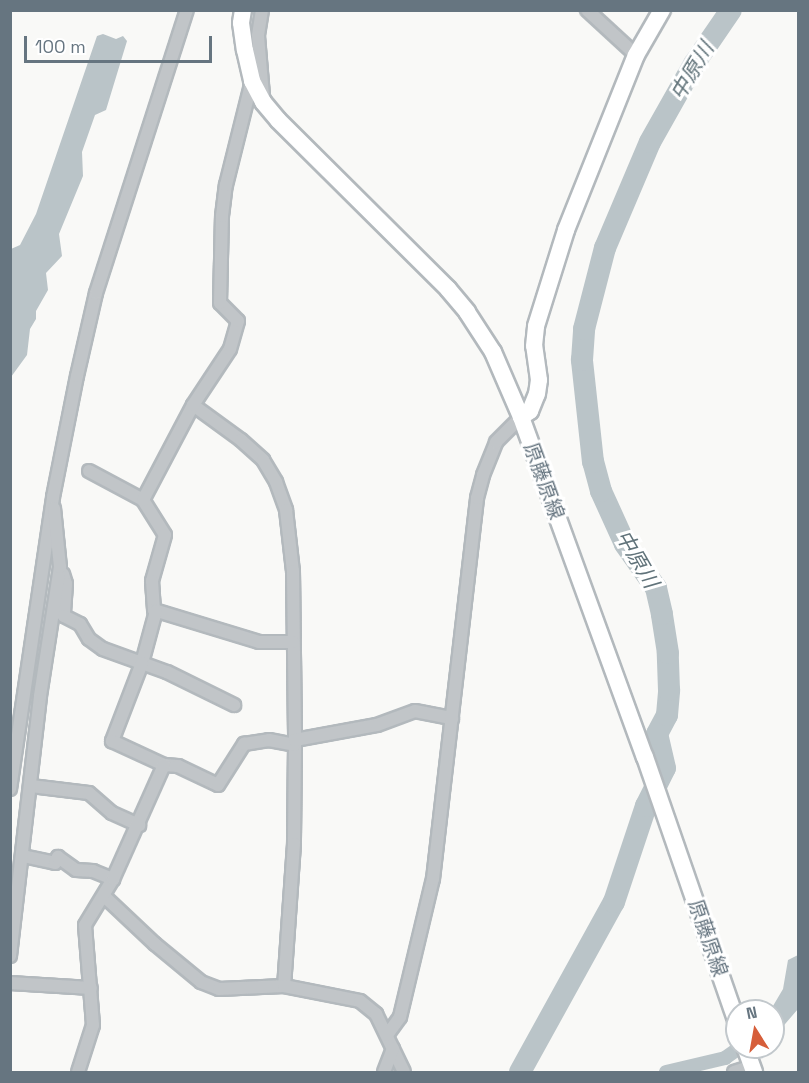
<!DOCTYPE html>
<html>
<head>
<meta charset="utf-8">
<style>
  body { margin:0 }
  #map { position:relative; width:809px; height:1083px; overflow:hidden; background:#f9f9f7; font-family:"Space Grotesk","Noto Sans JP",sans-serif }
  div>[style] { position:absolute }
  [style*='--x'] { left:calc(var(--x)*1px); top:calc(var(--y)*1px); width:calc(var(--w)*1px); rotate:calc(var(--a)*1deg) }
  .water>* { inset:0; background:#bac4c8 }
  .canal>* { height:14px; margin:-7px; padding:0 7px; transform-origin:7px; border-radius:7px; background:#bac4c8 }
  .river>* { height:22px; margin:-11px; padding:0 11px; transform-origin:11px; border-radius:11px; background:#bac4c8 }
  .roads { filter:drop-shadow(2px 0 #b3b9bd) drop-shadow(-2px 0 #b3b9bd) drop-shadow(0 2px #b3b9bd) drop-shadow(0 -2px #b3b9bd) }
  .street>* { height:12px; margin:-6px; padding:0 6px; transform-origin:6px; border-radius:6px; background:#c1c5c8 }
  .secondary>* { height:16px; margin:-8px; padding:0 8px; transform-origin:8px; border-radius:8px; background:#fff }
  span { translate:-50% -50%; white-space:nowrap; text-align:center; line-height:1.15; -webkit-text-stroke:6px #fff; paint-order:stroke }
  .street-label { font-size:20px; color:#667580 }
  .water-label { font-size:21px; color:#61737a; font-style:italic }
  .frame { position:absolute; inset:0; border:12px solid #667580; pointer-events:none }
  .north { position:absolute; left:725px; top:999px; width:60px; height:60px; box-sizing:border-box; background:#fff; border:2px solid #c2c8cc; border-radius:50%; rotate:349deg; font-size:16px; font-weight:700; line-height:24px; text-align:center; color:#667580 }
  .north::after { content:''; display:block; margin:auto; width:21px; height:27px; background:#d65e3a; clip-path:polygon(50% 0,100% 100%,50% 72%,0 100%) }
  .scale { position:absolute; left:24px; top:36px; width:188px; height:27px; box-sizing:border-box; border:3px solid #667580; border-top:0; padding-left:8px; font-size:18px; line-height:21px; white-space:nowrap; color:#667580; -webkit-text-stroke:4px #fff; paint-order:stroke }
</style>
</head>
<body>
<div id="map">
  <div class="water">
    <i style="clip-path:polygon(103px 34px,116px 39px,123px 36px,127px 41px,106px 110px,95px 115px,82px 152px,83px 176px,59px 234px,62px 256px,46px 273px,48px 290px,36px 311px,36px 319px,30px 329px,27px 355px,11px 377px,11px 249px,20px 245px,36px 214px,97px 36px)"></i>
    <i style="clip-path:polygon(798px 955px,798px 1009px,773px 1038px,773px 1011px,770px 1011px,783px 989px,788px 960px)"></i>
  </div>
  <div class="canal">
    <i style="--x:666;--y:1072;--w:61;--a:-13.3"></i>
    <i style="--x:725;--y:1058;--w:19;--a:-35"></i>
  </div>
  <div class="river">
    <i style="--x:520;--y:1072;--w:194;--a:-61.1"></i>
    <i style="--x:614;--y:902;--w:101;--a:-71.6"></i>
    <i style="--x:646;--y:806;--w:42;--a:-63.4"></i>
    <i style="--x:665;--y:768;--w:35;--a:-103"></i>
    <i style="--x:657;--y:734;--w:21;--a:-62"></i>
    <i style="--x:667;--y:715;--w:25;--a:-85"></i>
    <i style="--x:669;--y:690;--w:37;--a:-92"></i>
    <i style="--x:668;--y:653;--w:39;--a:-99"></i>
    <i style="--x:662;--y:614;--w:27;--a:-103"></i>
    <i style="--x:656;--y:588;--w:54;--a:-125.2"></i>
    <i style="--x:625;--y:544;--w:58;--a:-114.4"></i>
    <i style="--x:601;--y:491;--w:30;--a:-105"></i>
    <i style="--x:593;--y:462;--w:103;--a:-96.2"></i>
    <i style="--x:582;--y:360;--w:31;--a:-86"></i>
    <i style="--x:584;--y:329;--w:84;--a:-75.5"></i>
    <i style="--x:605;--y:248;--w:115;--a:-67"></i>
    <i style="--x:650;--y:142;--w:90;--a:-60.6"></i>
    <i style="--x:694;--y:64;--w:65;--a:-55.6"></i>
  </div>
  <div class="roads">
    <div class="street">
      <i style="--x:262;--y:10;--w:26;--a:99"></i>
      <i style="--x:258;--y:36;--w:60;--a:85.2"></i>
      <i style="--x:587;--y:10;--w:67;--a:42.6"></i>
      <i style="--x:193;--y:405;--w:59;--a:36.1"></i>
      <i style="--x:241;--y:440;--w:30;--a:42"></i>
      <i style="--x:263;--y:460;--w:26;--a:59"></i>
      <i style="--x:276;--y:482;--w:30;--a:70"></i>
      <i style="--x:286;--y:510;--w:61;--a:83.5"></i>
      <i style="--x:293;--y:571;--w:174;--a:89.3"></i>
      <i style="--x:295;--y:745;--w:99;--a:90.6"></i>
      <i style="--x:294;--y:844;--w:142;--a:94"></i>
      <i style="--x:89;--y:471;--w:61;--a:28.2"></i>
      <i style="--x:143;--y:500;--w:41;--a:57.8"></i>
      <i style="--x:165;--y:535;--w:48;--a:105.8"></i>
      <i style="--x:152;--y:581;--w:29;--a:86"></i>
      <i style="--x:154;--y:610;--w:110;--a:16.9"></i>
      <i style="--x:259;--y:642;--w:34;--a:0"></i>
      <i style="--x:143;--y:500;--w:107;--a:-62.2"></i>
      <i style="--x:193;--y:405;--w:67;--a:-56.5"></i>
      <i style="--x:230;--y:349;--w:29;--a:-74"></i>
      <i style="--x:238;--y:321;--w:25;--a:-135"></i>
      <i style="--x:220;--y:303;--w:87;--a:-88.7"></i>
      <i style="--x:222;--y:216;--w:31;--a:-83"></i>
      <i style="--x:226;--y:185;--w:107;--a:-76"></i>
      <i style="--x:63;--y:574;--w:10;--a:73"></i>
      <i style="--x:66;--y:584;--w:32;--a:94"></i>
      <i style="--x:64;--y:616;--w:18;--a:27"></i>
      <i style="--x:80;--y:624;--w:17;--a:59"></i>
      <i style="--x:89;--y:639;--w:17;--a:36"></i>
      <i style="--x:103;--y:649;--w:68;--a:19.8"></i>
      <i style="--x:167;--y:672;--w:75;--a:26.2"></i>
      <i style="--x:156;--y:611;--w:54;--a:105.1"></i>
      <i style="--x:142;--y:663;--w:84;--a:111"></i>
      <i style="--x:112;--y:741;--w:57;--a:24.8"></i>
      <i style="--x:164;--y:765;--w:14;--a:4"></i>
      <i style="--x:178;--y:766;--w:44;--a:25.4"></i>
      <i style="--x:218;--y:785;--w:49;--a:-57.6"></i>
      <i style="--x:244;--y:744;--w:25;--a:-9"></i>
      <i style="--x:269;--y:740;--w:26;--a:11"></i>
      <i style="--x:295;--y:740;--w:83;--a:-10.4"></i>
      <i style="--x:377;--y:725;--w:40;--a:-20.2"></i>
      <i style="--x:415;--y:711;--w:38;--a:11"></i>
      <i style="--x:31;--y:786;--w:58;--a:6.9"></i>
      <i style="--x:89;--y:793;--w:30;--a:41"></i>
      <i style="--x:112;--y:813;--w:30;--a:24"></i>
      <i style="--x:10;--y:789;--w:295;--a:-81.6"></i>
      <i style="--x:53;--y:497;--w:123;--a:-78.8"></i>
      <i style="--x:77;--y:376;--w:85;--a:-77.1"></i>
      <i style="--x:96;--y:293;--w:297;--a:-72.2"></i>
      <i style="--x:23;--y:856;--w:33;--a:12"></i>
      <i style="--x:55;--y:863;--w:7;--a:-63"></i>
      <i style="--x:58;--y:857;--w:22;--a:36"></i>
      <i style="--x:76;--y:870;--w:17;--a:3"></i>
      <i style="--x:93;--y:871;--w:22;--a:22"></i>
      <i style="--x:104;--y:896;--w:70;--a:43.3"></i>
      <i style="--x:155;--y:944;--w:60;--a:39.6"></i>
      <i style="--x:201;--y:982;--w:19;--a:21"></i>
      <i style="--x:219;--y:989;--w:65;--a:-2.6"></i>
      <i style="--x:284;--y:986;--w:77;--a:11.2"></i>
      <i style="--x:360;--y:1001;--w:21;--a:39"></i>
      <i style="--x:376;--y:1014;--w:64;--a:64.2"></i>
      <i style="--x:10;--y:956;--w:262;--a:-83.4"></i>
      <i style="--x:40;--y:696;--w:131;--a:-81.2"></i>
      <i style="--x:60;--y:567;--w:59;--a:-95.8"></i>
      <i style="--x:10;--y:983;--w:81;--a:3.5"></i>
      <i style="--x:387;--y:1035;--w:22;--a:-54"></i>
      <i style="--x:400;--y:1017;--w:142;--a:-76.6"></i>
      <i style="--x:433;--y:879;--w:384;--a:-83.4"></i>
      <i style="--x:477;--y:498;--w:24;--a:-75"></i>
      <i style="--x:483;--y:475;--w:35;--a:-68"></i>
      <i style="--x:496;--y:442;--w:35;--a:-45"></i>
      <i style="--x:78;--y:1072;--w:49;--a:-72.3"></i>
      <i style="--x:93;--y:1025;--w:100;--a:-94.6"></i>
      <i style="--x:85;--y:925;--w:54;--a:-58.7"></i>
      <i style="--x:113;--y:879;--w:125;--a:-65.9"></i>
      <i style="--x:384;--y:1072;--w:25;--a:-69"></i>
      <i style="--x:734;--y:1072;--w:19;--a:-18"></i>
    </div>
    <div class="secondary">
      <i style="--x:243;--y:10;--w:13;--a:99"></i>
      <i style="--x:241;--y:23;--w:27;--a:82"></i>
      <i style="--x:245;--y:50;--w:32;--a:77"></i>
      <i style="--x:252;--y:81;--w:24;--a:62"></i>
      <i style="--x:263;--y:102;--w:23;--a:50"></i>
      <i style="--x:278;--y:120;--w:240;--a:44.8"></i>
      <i style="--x:448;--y:289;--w:30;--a:50"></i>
      <i style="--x:467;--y:312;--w:48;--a:57"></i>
      <i style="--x:493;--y:352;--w:71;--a:66.7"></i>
      <i style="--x:521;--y:417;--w:362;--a:70"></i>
      <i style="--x:645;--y:757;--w:281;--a:70.9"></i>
      <i style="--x:521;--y:417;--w:11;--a:-34"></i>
      <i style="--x:530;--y:411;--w:18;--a:-68"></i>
      <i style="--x:537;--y:394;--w:14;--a:-82"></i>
      <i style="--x:539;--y:380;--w:34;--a:-98"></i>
      <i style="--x:534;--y:346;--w:20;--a:-84"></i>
      <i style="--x:536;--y:326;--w:101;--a:-72.6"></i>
      <i style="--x:566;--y:230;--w:188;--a:-68.2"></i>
      <i style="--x:636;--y:55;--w:52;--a:-60"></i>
      <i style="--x:745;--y:1047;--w:27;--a:70"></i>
    </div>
  </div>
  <div class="street-label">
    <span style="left:544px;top:481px;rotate:70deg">原藤原線</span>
    <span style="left:708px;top:938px;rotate:71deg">原藤原線</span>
  </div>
  <div class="water-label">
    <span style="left:692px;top:71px;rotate:-59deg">中原川</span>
    <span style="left:637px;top:559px;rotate:60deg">中原川</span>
  </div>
  <div class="frame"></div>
  <div class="north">N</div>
  <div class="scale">100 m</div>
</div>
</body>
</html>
